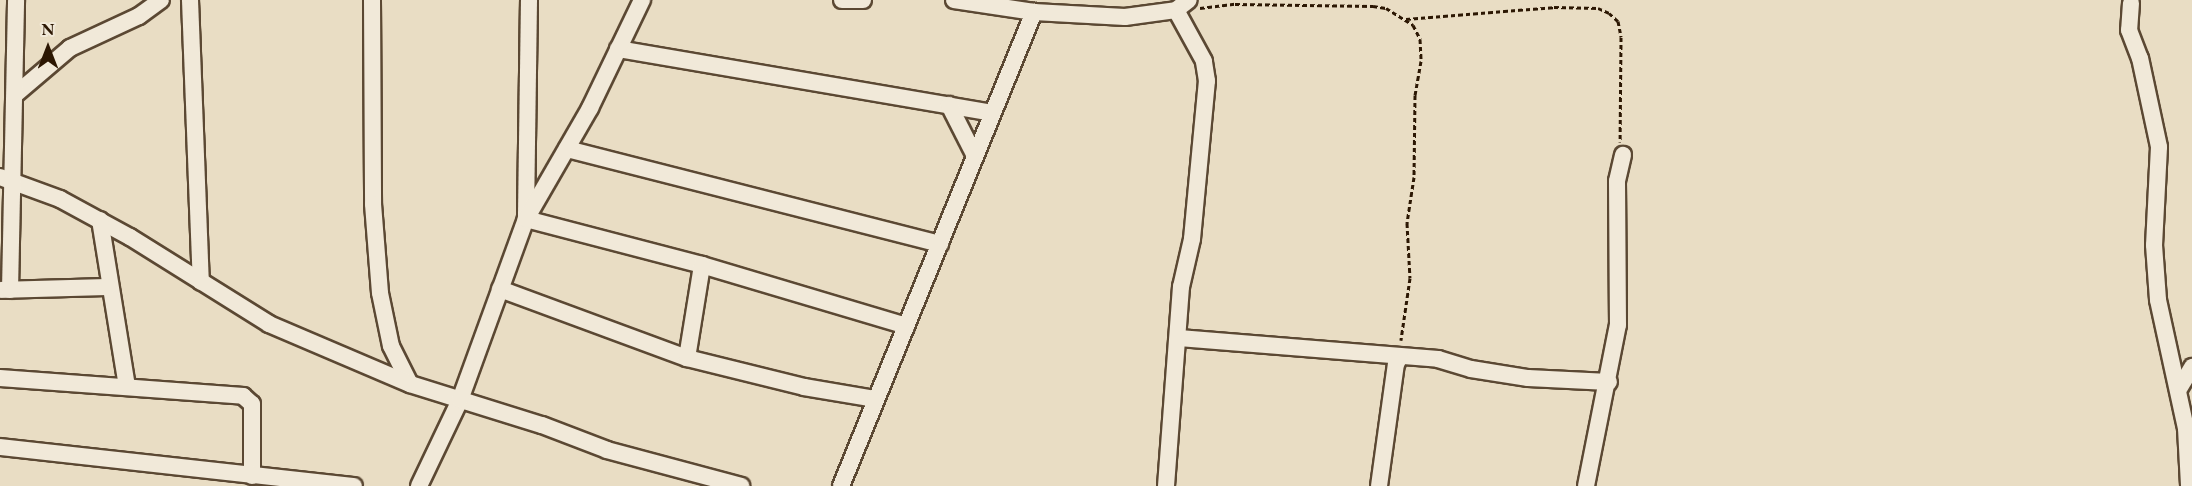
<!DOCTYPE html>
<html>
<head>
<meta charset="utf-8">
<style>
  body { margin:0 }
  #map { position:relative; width:2192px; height:486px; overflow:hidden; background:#e9ddc4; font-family:"EB Garamond",serif }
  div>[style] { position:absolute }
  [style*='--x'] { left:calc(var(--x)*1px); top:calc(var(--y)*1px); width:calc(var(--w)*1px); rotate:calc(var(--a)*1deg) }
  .path>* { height:3px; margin-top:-1.5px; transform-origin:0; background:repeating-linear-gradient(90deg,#2c1703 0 4.5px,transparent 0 7.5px) }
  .roads { filter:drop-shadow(2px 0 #5b4833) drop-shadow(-2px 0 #5b4833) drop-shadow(0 2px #5b4833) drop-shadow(0 -2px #5b4833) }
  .street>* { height:16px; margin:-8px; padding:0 8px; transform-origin:8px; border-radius:8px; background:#f1e9d9 }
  span { translate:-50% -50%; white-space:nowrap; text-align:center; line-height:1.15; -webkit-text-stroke:5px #f1e9d9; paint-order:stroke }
  .north { position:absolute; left:18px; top:18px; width:60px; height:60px; -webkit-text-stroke:4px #f1e9d9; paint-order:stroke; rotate:0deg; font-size:16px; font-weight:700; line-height:24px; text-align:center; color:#2c1703 }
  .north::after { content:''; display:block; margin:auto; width:21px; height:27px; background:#2c1703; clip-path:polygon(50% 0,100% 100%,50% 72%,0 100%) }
</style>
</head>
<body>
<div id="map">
  <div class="path">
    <i style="--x:1200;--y:8;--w:35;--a:-7"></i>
    <i style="--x:1235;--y:4;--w:138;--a:0.8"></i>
    <i style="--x:1373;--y:6;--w:13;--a:9"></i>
    <i style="--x:1386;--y:8;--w:32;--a:32"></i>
    <i style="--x:1413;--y:25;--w:16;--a:63"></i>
    <i style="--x:1420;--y:39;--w:22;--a:87"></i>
    <i style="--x:1421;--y:61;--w:35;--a:100"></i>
    <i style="--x:1415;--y:95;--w:82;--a:90.7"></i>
    <i style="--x:1414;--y:177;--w:47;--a:98.7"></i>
    <i style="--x:1407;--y:223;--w:55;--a:86.9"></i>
    <i style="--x:1410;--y:278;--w:63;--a:98.3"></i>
    <i style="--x:1406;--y:19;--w:148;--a:-4.6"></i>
    <i style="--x:1554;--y:7;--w:44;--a:1.3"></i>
    <i style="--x:1598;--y:8;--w:12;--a:24"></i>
    <i style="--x:1609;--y:13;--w:12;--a:42"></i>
    <i style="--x:1618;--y:21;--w:16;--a:79"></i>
    <i style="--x:1621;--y:37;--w:105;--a:90.5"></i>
  </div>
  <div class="roads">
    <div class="street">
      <i style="--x:190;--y:0;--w:282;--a:87.8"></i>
      <i style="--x:372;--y:0;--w:204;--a:89.7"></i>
      <i style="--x:373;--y:204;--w:89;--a:85.5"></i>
      <i style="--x:380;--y:293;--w:54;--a:78.3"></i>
      <i style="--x:391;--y:346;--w:42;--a:63.4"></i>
      <i style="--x:529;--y:0;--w:219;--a:90.8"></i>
      <i style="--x:526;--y:219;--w:182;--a:14.6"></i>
      <i style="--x:702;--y:265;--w:213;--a:16.6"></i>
      <i style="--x:842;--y:0;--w:21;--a:0"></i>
      <i style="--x:954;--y:0;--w:81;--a:8.5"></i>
      <i style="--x:1034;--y:12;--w:91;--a:3.1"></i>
      <i style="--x:1125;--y:17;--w:51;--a:-7.8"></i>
      <i style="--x:1176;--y:10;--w:16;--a:-38"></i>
      <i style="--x:2131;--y:3;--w:27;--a:94"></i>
      <i style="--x:2129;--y:30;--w:30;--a:69"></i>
      <i style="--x:2140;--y:58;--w:91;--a:77.9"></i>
      <i style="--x:2159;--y:147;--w:98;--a:92.9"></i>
      <i style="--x:2154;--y:245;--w:55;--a:85.8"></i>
      <i style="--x:2158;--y:300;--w:131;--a:77.7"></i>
      <i style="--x:2186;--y:428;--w:58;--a:87"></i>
      <i style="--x:618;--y:49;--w:379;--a:9.7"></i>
      <i style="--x:16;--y:94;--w:71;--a:-40.4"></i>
      <i style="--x:70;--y:48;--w:76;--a:-24.9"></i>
      <i style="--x:139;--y:16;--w:27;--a:-36"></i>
      <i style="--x:949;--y:105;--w:55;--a:63"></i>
      <i style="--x:567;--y:149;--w:385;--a:14.3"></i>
      <i style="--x:0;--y:177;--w:64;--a:20.1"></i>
      <i style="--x:60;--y:199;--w:80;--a:28.5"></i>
      <i style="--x:130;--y:237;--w:164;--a:32"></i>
      <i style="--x:269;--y:324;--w:153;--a:23.1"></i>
      <i style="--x:410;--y:384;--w:138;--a:17.3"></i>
      <i style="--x:542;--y:425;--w:70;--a:21"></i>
      <i style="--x:607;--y:450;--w:139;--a:15"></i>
      <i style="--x:100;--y:220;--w:169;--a:80.8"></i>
      <i style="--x:500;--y:289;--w:199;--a:20.3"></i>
      <i style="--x:687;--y:358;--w:121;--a:13.9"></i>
      <i style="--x:804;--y:387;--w:73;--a:9.5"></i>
      <i style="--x:1;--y:290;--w:107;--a:-1.6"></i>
      <i style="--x:10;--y:290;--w:290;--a:-88.8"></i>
      <i style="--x:1179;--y:338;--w:260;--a:4.6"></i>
      <i style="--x:1438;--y:359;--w:34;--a:17"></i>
      <i style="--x:1471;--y:369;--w:58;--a:9"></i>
      <i style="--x:1528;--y:378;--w:81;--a:2.8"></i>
      <i style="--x:687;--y:358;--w:94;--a:-80.8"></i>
      <i style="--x:0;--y:378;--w:244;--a:4.2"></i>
      <i style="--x:243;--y:396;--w:12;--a:42"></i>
      <i style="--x:252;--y:404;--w:72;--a:90"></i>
      <i style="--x:2179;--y:389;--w:26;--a:-59"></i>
      <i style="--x:0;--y:447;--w:356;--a:6.3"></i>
      <i style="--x:419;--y:486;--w:95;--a:-64.5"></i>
      <i style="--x:460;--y:400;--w:193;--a:-70"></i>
      <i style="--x:526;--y:219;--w:128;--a:-60"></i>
      <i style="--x:590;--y:108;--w:120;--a:-64.3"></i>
      <i style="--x:841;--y:486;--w:512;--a:-67.85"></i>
      <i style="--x:1166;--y:486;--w:200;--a:-85.7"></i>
      <i style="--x:1181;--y:287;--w:49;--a:-77.1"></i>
      <i style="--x:1192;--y:239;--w:159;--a:-84.6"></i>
      <i style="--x:1207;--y:81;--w:20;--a:-99"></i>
      <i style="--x:1204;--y:61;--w:58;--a:-118.8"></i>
      <i style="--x:1379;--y:486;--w:123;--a:-82.1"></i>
      <i style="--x:1396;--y:364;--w:8;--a:-60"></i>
      <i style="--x:1586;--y:486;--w:164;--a:-78.8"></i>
      <i style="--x:1618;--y:325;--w:144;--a:-90.4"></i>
      <i style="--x:1617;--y:181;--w:27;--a:-77"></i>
    </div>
  </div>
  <div class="north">N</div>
</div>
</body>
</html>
